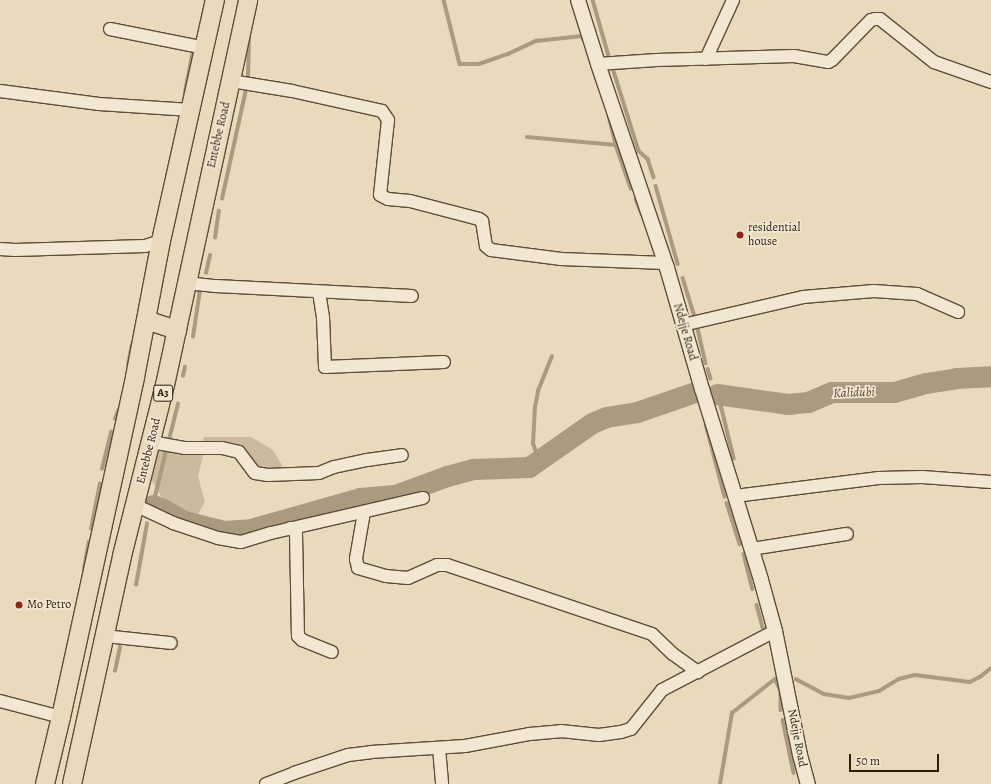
<!DOCTYPE html>
<html>
<head>
<meta charset="utf-8">
<style>
  body { margin:0 }
  #map { position:relative; width:991px; height:784px; overflow:hidden; background:#eadabc; font-family:Alegreya,serif }
  div>[style] { position:absolute }
  [style*='--x'] { left:calc(var(--x)*1px); top:calc(var(--y)*1px); width:calc(var(--w)*1px); rotate:calc(var(--a)*1deg) }
  .green>* { inset:0; background:#caba9e }
  .stream>* { height:3.5px; margin:-1.75px; padding:0 1.75px; transform-origin:1.75px; border-radius:1.75px; background:#a99a80 }
  .river>* { height:21px; margin:-10.5px; padding:0 10.5px; transform-origin:10.5px; border-radius:10.5px; background:#a99a80 }
  .roads { filter:drop-shadow(1px 0 #5c4d39) drop-shadow(-1px 0 #5c4d39) drop-shadow(0 1px #5c4d39) drop-shadow(0 -1px #5c4d39) }
  .minor>* { height:12px; margin:-6px; padding:0 6px; transform-origin:6px; border-radius:6px; background:#f1e7d3 }
  .tertiary>* { height:14px; margin:-7px; padding:0 7px; transform-origin:7px; border-radius:7px; background:#f1e7d3 }
  .primary>* { height:18px; margin:-9px; padding:0 9px; transform-origin:9px; border-radius:9px; background:#eadabc }
  .dots>* { width:11px; height:11px; translate:-50% -50%; box-sizing:border-box; border:2px solid #f1e7d3; border-radius:50% }
  span { translate:-50% -50%; white-space:nowrap; text-align:center; line-height:1.15; -webkit-text-stroke:3.5px #f1e7d3; paint-order:stroke }
  .shield-label span { padding:1px 3px; background:#f1e7d3; border:1px solid; border-radius:3px; -webkit-text-stroke-width:0 }
  .shield-label { font-size:11px; color:#2c1e0d; font-weight:700 }
  .street-label { font-size:12px; color:#2c1e0d }
  .poi-label { font-size:12px; color:#2c1e0d }
  .left { translate:0 -50%; text-align:left }
  .water-label { font-size:13px; color:#584935; font-style:italic }
  .scale { position:absolute; left:849px; top:754px; width:90px; height:18px; box-sizing:border-box; border:2px solid #2c1e0d; border-top:0; padding-left:5px; font-size:12px; line-height:14px; white-space:nowrap; color:#2c1e0d; -webkit-text-stroke:3px #f1e7d3; paint-order:stroke }
</style>
</head>
<body>
<div id="map">
  <div class="green">
    <i style="clip-path:polygon(204px 437px,251px 437px,273px 450px,282px 465px,278px 472px,256px 469px,242px 451px,211px 444px,203px 441px)"></i>
    <i style="clip-path:polygon(158px 440px,204px 452px,198px 476px,205px 502px,195px 519px,181px 518px,166px 505px,148px 473px)"></i>
  </div>
  <div class="stream">
    <i style="--x:444;--y:0;--w:66;--a:76"></i>
    <i style="--x:460;--y:64;--w:19;--a:0"></i>
    <i style="--x:479;--y:64;--w:31;--a:-19"></i>
    <i style="--x:508;--y:54;--w:31;--a:-25"></i>
    <i style="--x:536;--y:41;--w:46;--a:-6.2"></i>
    <i style="--x:582;--y:36;--w:4;--a:63"></i>
    <i style="--x:593;--y:0;--w:58;--a:74.1"></i>
    <i style="--x:613;--y:68;--w:87;--a:72.6"></i>
    <i style="--x:639;--y:151;--w:12;--a:42"></i>
    <i style="--x:648;--y:159;--w:19;--a:72"></i>
    <i style="--x:248;--y:79;--w:45;--a:-88.7"></i>
    <i style="--x:185;--y:92;--w:37;--a:-79"></i>
    <i style="--x:609;--y:116;--w:30;--a:76"></i>
    <i style="--x:616;--y:145;--w:46;--a:70.8"></i>
    <i style="--x:527;--y:137;--w:89;--a:5.1"></i>
    <i style="--x:656;--y:186;--w:81;--a:74.2"></i>
    <i style="--x:222;--y:199;--w:112;--a:-77.6"></i>
    <i style="--x:636;--y:199;--w:16;--a:68"></i>
    <i style="--x:215;--y:238;--w:27;--a:-82"></i>
    <i style="--x:206;--y:273;--w:18;--a:-77"></i>
    <i style="--x:683;--y:278;--w:41;--a:72.9"></i>
    <i style="--x:698;--y:329;--w:35;--a:77"></i>
    <i style="--x:193;--y:337;--w:48;--a:-81.5"></i>
    <i style="--x:128;--y:365;--w:20;--a:-79"></i>
    <i style="--x:708;--y:369;--w:10;--a:73"></i>
    <i style="--x:183;--y:376;--w:9;--a:-77"></i>
    <i style="--x:721;--y:405;--w:55;--a:76.2"></i>
    <i style="--x:115;--y:419;--w:9;--a:-69"></i>
    <i style="--x:706;--y:424;--w:75;--a:75.4"></i>
    <i style="--x:169;--y:440;--w:37;--a:-76"></i>
    <i style="--x:539;--y:461;--w:18;--a:-109"></i>
    <i style="--x:533;--y:444;--w:37;--a:-87"></i>
    <i style="--x:535;--y:407;--w:16;--a:-79"></i>
    <i style="--x:538;--y:391;--w:37;--a:-68"></i>
    <i style="--x:102;--y:469;--w:38;--a:-76"></i>
    <i style="--x:727;--y:503;--w:43;--a:72.4"></i>
    <i style="--x:153;--y:505;--w:56;--a:-76.5"></i>
    <i style="--x:91;--y:529;--w:46;--a:-78.7"></i>
    <i style="--x:744;--y:554;--w:36;--a:76"></i>
    <i style="--x:84;--y:569;--w:27;--a:-80"></i>
    <i style="--x:136;--y:585;--w:62;--a:-79.8"></i>
    <i style="--x:757;--y:605;--w:23;--a:75"></i>
    <i style="--x:115;--y:671;--w:24;--a:-78"></i>
    <i style="--x:796;--y:679;--w:32;--a:28"></i>
    <i style="--x:824;--y:694;--w:25;--a:9"></i>
    <i style="--x:849;--y:698;--w:31;--a:-13"></i>
    <i style="--x:879;--y:691;--w:23;--a:-31"></i>
    <i style="--x:899;--y:679;--w:16;--a:-14"></i>
    <i style="--x:915;--y:675;--w:55;--a:7.3"></i>
    <i style="--x:970;--y:682;--w:11;--a:-27"></i>
    <i style="--x:980;--y:677;--w:14;--a:-39"></i>
    <i style="--x:783;--y:720;--w:54;--a:78.3"></i>
    <i style="--x:720;--y:784;--w:72;--a:-80.4"></i>
    <i style="--x:732;--y:713;--w:55;--a:-38.3"></i>
    <i style="--x:775;--y:679;--w:13;--a:63"></i>
    <i style="--x:781;--y:691;--w:19;--a:90"></i>
  </div>
  <div class="river">
    <i style="--x:717;--y:394;--w:72;--a:8"></i>
    <i style="--x:788;--y:404;--w:20;--a:-6"></i>
    <i style="--x:808;--y:402;--w:25;--a:-23"></i>
    <i style="--x:831;--y:392;--w:63;--a:0"></i>
    <i style="--x:894;--y:392;--w:33;--a:-16"></i>
    <i style="--x:926;--y:383;--w:30;--a:-9"></i>
    <i style="--x:956;--y:378;--w:35;--a:-3"></i>
    <i style="--x:153;--y:505;--w:11;--a:22"></i>
    <i style="--x:163;--y:509;--w:24;--a:30"></i>
    <i style="--x:184;--y:521;--w:41;--a:14"></i>
    <i style="--x:224;--y:531;--w:27;--a:-4"></i>
    <i style="--x:251;--y:529;--w:113;--a:-15.9"></i>
    <i style="--x:360;--y:498;--w:35;--a:-5"></i>
    <i style="--x:395;--y:495;--w:55;--a:-20.1"></i>
    <i style="--x:447;--y:476;--w:28;--a:-15"></i>
    <i style="--x:474;--y:469;--w:55;--a:-2.1"></i>
    <i style="--x:529;--y:467;--w:77;--a:-34.9"></i>
    <i style="--x:592;--y:423;--w:15;--a:-23"></i>
    <i style="--x:606;--y:417;--w:31;--a:-9"></i>
    <i style="--x:637;--y:412;--w:61;--a:-19"></i>
  </div>
  <div class="roads">
    <div class="minor">
      <i style="--x:110;--y:29;--w:97;--a:11.3"></i>
      <i style="--x:706;--y:59;--w:65;--a:-65.4"></i>
      <i style="--x:598;--y:64;--w:59;--a:-3.9"></i>
      <i style="--x:657;--y:60;--w:137;--a:-1.7"></i>
      <i style="--x:794;--y:56;--w:35;--a:10"></i>
      <i style="--x:828;--y:62;--w:4;--a:-27"></i>
      <i style="--x:832;--y:60;--w:56;--a:-45.7"></i>
      <i style="--x:871;--y:20;--w:4;--a:-14"></i>
      <i style="--x:875;--y:19;--w:5;--a:0"></i>
      <i style="--x:880;--y:19;--w:69;--a:38.5"></i>
      <i style="--x:934;--y:62;--w:60;--a:19.3"></i>
      <i style="--x:231;--y:81;--w:62;--a:9.3"></i>
      <i style="--x:292;--y:91;--w:92;--a:12.5"></i>
      <i style="--x:382;--y:111;--w:11;--a:56"></i>
      <i style="--x:388;--y:120;--w:75;--a:96.1"></i>
      <i style="--x:380;--y:195;--w:9;--a:27"></i>
      <i style="--x:388;--y:199;--w:22;--a:5"></i>
      <i style="--x:410;--y:201;--w:71;--a:14.6"></i>
      <i style="--x:479;--y:219;--w:4;--a:34"></i>
      <i style="--x:482;--y:221;--w:25;--a:81"></i>
      <i style="--x:486;--y:246;--w:6;--a:39"></i>
      <i style="--x:491;--y:250;--w:71;--a:7.3"></i>
      <i style="--x:561;--y:259;--w:104;--a:2.2"></i>
      <i style="--x:0;--y:91;--w:100;--a:7.5"></i>
      <i style="--x:99;--y:104;--w:92;--a:3.7"></i>
      <i style="--x:0;--y:249;--w:15;--a:4"></i>
      <i style="--x:15;--y:250;--w:130;--a:-1.8"></i>
      <i style="--x:145;--y:246;--w:17;--a:-17"></i>
      <i style="--x:186;--y:283;--w:30;--a:6"></i>
      <i style="--x:216;--y:286;--w:196;--a:2.9"></i>
      <i style="--x:319;--y:292;--w:25;--a:81"></i>
      <i style="--x:323;--y:317;--w:50;--a:87.7"></i>
      <i style="--x:325;--y:367;--w:119;--a:-2.4"></i>
      <i style="--x:683;--y:325;--w:123;--a:-13.1"></i>
      <i style="--x:803;--y:297;--w:71;--a:-4.8"></i>
      <i style="--x:874;--y:291;--w:43;--a:4"></i>
      <i style="--x:917;--y:294;--w:45;--a:23.7"></i>
      <i style="--x:151;--y:442;--w:35;--a:10"></i>
      <i style="--x:185;--y:448;--w:37;--a:0"></i>
      <i style="--x:222;--y:448;--w:17;--a:13"></i>
      <i style="--x:239;--y:452;--w:26;--a:53"></i>
      <i style="--x:255;--y:473;--w:13;--a:9"></i>
      <i style="--x:268;--y:475;--w:51;--a:-2.2"></i>
      <i style="--x:319;--y:473;--w:16;--a:-22"></i>
      <i style="--x:334;--y:467;--w:34;--a:-12"></i>
      <i style="--x:367;--y:460;--w:35;--a:-8"></i>
      <i style="--x:735;--y:496;--w:145;--a:-7.1"></i>
      <i style="--x:879;--y:478;--w:43;--a:-1.3"></i>
      <i style="--x:922;--y:477;--w:69;--a:4.1"></i>
      <i style="--x:135;--y:505;--w:42;--a:25.3"></i>
      <i style="--x:173;--y:523;--w:47;--a:18.4"></i>
      <i style="--x:218;--y:538;--w:23;--a:10"></i>
      <i style="--x:241;--y:542;--w:31;--a:-17"></i>
      <i style="--x:271;--y:533;--w:156;--a:-13"></i>
      <i style="--x:364;--y:512;--w:48;--a:99.7"></i>
      <i style="--x:356;--y:559;--w:9;--a:77"></i>
      <i style="--x:358;--y:568;--w:29;--a:16"></i>
      <i style="--x:386;--y:576;--w:22;--a:5"></i>
      <i style="--x:408;--y:578;--w:32;--a:-24"></i>
      <i style="--x:437;--y:565;--w:10;--a:0"></i>
      <i style="--x:447;--y:565;--w:216;--a:18.6"></i>
      <i style="--x:652;--y:634;--w:29;--a:44"></i>
      <i style="--x:673;--y:654;--w:31;--a:36"></i>
      <i style="--x:290;--y:528;--w:8;--a:40"></i>
      <i style="--x:296;--y:533;--w:103;--a:88.9"></i>
      <i style="--x:298;--y:636;--w:6;--a:45"></i>
      <i style="--x:302;--y:640;--w:32;--a:22"></i>
      <i style="--x:752;--y:549;--w:96;--a:-9"></i>
      <i style="--x:105;--y:636;--w:66;--a:6.1"></i>
      <i style="--x:0;--y:701;--w:63;--a:14.7"></i>
      <i style="--x:439;--y:748;--w:36;--a:85"></i>
      <i style="--x:266;--y:784;--w:30;--a:-21"></i>
      <i style="--x:294;--y:773;--w:57;--a:-18.4"></i>
      <i style="--x:348;--y:755;--w:23;--a:-7"></i>
      <i style="--x:371;--y:752;--w:94;--a:-3.7"></i>
      <i style="--x:465;--y:746;--w:65;--a:-10.6"></i>
      <i style="--x:529;--y:734;--w:32;--a:-5"></i>
      <i style="--x:561;--y:731;--w:38;--a:6"></i>
      <i style="--x:599;--y:735;--w:22;--a:-8"></i>
      <i style="--x:621;--y:732;--w:10;--a:-17"></i>
      <i style="--x:631;--y:729;--w:50;--a:-51.5"></i>
      <i style="--x:662;--y:690;--w:127;--a:-27.6"></i>
    </div>
    <div class="tertiary">
      <i style="--x:578;--y:0;--w:67;--a:72.6"></i>
      <i style="--x:598;--y:64;--w:215;--a:71.3"></i>
      <i style="--x:667;--y:268;--w:126;--a:73.9"></i>
      <i style="--x:702;--y:389;--w:200;--a:72.8"></i>
      <i style="--x:761;--y:580;--w:53;--a:74.6"></i>
      <i style="--x:775;--y:631;--w:126;--a:78.6"></i>
      <i style="--x:800;--y:755;--w:30;--a:75"></i>
    </div>
    <div class="primary">
      <i style="--x:146;--y:320;--w:33;--a:18"></i>
      <i style="--x:45;--y:784;--w:69;--a:-76.6"></i>
      <i style="--x:61;--y:717;--w:348;--a:-77.7"></i>
      <i style="--x:135;--y:377;--w:138;--a:-79.2"></i>
      <i style="--x:161;--y:241;--w:247;--a:-77.4"></i>
      <i style="--x:72;--y:784;--w:233;--a:-77.6"></i>
      <i style="--x:122;--y:556;--w:176;--a:-75.9"></i>
      <i style="--x:165;--y:385;--w:394;--a:-77.8"></i>
    </div>
  </div>
  <div class="dots">
    <i style="left:740px;top:235px;background:#8f2418"></i>
    <i style="left:19px;top:605px;background:#8f2418"></i>
  </div>
  <div class="shield-label">
    <span style="left:163px;top:393px">A3</span>
  </div>
  <div class="street-label">
    <span style="left:219px;top:135px;rotate:-77deg">Entebbe Road</span>
    <span style="left:685px;top:332px;rotate:74deg">Ndejje Road</span>
    <span style="left:149px;top:451px;rotate:-76deg">Entebbe Road</span>
    <span style="left:797px;top:738px;rotate:79deg">Ndejje Road</span>
  </div>
  <div class="poi-label">
    <span class="left" style="left:748px;top:235px">residential<br>house</span>
    <span class="left" style="left:27px;top:605px">Mo Petro</span>
  </div>
  <div class="water-label">
    <span style="left:854px;top:393px;rotate:-2deg">Kalidubi</span>
  </div>
  <div class="scale">50 m</div>
</div>
</body>
</html>
